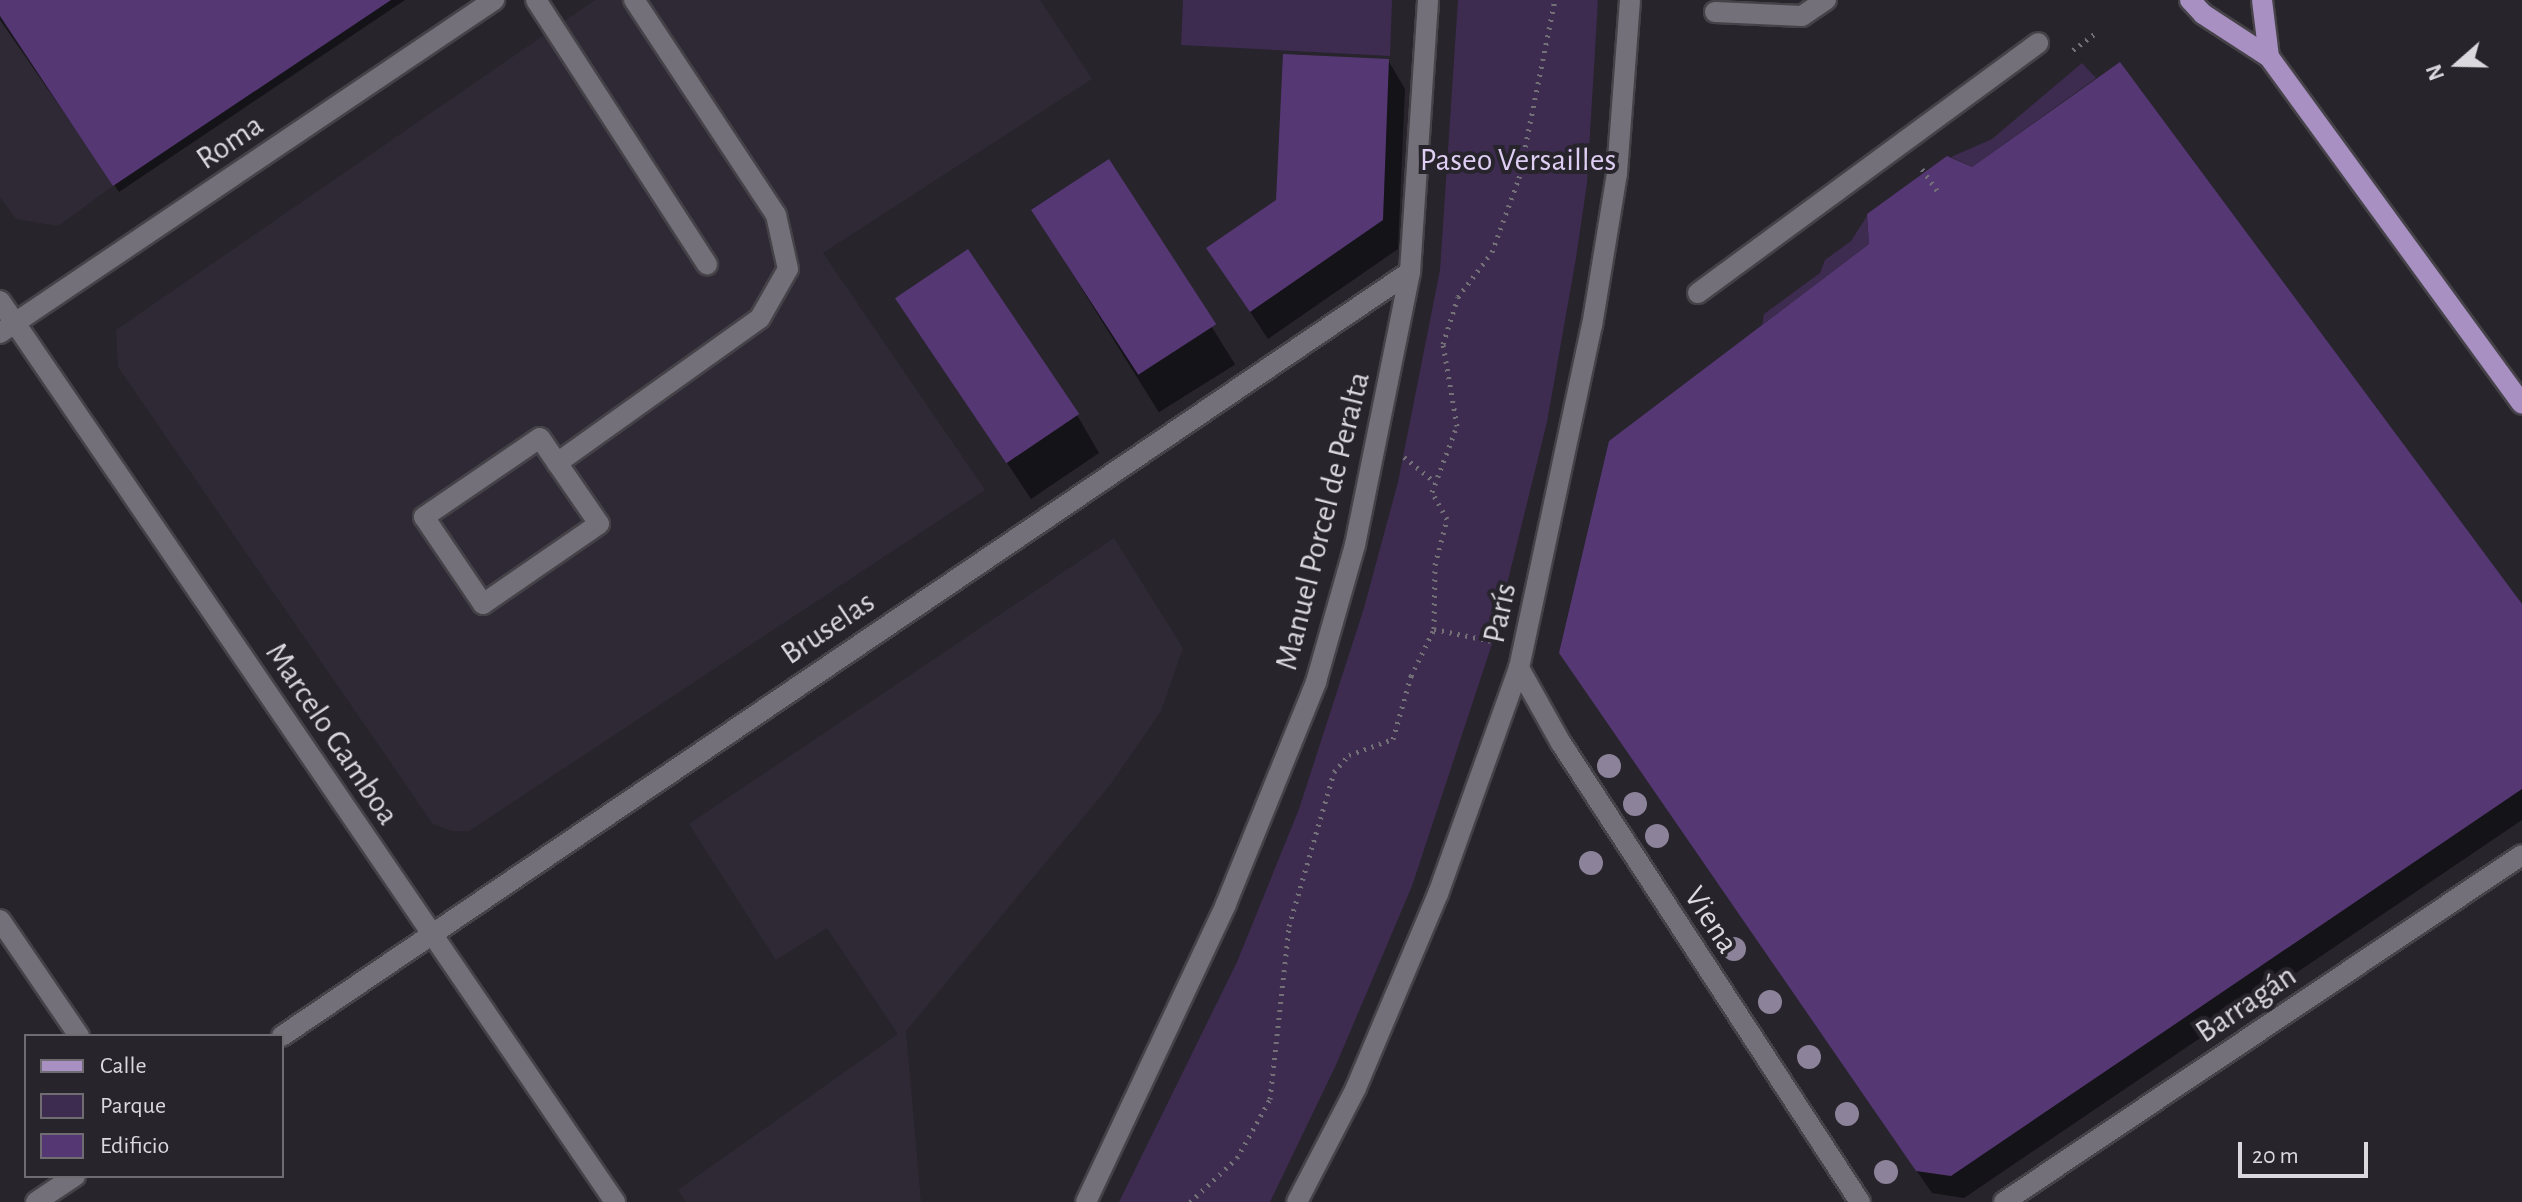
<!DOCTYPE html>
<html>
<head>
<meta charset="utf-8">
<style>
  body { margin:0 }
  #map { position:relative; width:2522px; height:1202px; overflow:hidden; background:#27242b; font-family:"Alegreya Sans",sans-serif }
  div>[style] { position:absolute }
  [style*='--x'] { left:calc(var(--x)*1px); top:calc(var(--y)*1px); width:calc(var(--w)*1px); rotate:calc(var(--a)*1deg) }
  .built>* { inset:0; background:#2f2936 }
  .green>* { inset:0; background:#3d2b50 }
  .shadow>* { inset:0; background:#0007; transform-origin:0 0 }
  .building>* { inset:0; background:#553773; transform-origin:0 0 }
  .path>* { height:5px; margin-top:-2.5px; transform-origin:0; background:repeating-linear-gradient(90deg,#737177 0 2px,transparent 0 8px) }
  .roads { filter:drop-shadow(2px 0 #454248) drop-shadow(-2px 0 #454248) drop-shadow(0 2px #454248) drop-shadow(0 -2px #454248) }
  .lane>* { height:20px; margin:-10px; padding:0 10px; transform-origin:10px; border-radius:10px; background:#747079 }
  .street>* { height:20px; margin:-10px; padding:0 10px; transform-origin:10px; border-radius:10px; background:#747079 }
  .primary>* { height:20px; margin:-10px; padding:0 10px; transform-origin:10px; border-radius:10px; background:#a890c3 }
  .trees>* { width:24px; height:24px; margin:-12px; border-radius:50%; background:#8c8299 }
  span { translate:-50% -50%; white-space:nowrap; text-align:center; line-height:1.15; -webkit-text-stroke:8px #27242b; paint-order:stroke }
  .street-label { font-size:32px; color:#dbd9dd }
  .park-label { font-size:32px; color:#decef3 }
  .legend { position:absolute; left:24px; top:1034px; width:260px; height:144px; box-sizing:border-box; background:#27242b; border:2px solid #6f6c72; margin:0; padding:10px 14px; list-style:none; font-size:24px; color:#dbd9dd }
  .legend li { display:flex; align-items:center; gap:16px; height:40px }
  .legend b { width:40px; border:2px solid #6f6c72 }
  .north { position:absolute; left:2418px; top:24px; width:80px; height:80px; -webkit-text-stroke:6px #27242b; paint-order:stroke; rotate:250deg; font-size:22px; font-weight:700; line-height:32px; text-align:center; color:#dbd9dd }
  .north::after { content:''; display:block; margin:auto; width:28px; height:36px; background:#dbd9dd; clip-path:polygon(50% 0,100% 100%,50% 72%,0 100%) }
  .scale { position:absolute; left:2238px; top:1142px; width:130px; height:36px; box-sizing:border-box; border:4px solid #dbd9dd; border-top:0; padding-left:10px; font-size:24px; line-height:28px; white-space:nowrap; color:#dbd9dd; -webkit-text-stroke:6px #27242b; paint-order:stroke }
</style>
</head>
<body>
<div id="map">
  <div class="built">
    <i style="clip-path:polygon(0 0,113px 186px,58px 226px,16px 219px,0 197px)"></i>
    <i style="clip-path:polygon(595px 0,1040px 0,1092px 79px,823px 253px,985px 490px,469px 831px,452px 831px,433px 824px,118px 367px,116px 330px)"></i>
    <i style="clip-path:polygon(1114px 538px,1183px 648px,1161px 711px,1110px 785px,906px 1031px,921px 1202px,686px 1202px,678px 1190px,898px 1034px,827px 928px,776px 960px,689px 824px)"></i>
  </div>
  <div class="green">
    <i style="clip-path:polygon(1183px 0,1392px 0,1390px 56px,1181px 45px)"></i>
    <i style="clip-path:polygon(1458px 0,1598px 0,1587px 183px,1576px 258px,1547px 422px,1493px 641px,1412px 886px,1336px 1065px,1270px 1202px,1119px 1202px,1237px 962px,1299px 809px,1364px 608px,1398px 482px,1440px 270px)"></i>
    <i style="clip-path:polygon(2082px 63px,2096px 78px,1972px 167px,1951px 157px,1992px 139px)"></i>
    <i style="clip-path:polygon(1867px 216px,1869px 244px,1762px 325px,1764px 314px,1820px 273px,1825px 260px,1851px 241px)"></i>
  </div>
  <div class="shadow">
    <i style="clip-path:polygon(0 0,405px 0,119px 192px,0 20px)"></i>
    <i style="clip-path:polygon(1388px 60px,1405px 89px,1398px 249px,1268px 339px,1209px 249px,1278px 201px)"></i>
    <i style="left:1108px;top:161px;width:240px;height:90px;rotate:58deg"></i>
    <i style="clip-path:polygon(898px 299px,1077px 415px,1099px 453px,1031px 499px)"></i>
    <i style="clip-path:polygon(2522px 607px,2522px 820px,1964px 1198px,1932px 1193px,1561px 653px)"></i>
  </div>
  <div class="building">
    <i style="clip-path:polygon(0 0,391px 0,113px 186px,0 16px)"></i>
    <i style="clip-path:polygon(1283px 54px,1389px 59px,1383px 220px,1250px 312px,1206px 248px,1276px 200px)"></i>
    <i style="clip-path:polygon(2120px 62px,2522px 604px,2522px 789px,1951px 1176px,1916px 1171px,1559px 653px,1609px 441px,1869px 244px,1867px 214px,1947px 156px,1972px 167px)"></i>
    <i style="left:1109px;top:159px;width:197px;height:93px;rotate:57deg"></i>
    <i style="left:968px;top:249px;width:199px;height:88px;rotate:56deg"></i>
  </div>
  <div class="path">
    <i style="--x:2073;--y:50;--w:30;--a:-37"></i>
    <i style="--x:1922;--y:169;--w:28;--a:55"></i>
    <i style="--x:1404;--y:457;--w:40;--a:39"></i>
    <i style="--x:1434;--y:629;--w:64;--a:-89.1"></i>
    <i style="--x:1435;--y:565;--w:48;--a:-75.4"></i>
    <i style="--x:1447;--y:519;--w:31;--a:-119"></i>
    <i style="--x:1432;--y:492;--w:71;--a:-69.3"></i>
    <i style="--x:1457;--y:426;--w:83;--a:-99.7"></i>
    <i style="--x:1443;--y:344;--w:49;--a:-72.3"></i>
    <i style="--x:1458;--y:297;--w:56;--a:-52.9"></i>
    <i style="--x:1492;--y:252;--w:79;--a:-70"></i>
    <i style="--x:1519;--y:178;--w:182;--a:-78.6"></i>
    <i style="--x:1190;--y:1202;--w:64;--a:-43.1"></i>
    <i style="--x:1237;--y:1158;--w:68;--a:-60.8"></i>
    <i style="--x:1270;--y:1099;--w:174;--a:-83.7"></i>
    <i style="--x:1289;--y:926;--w:160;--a:-73.7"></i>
    <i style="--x:1334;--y:772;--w:23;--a:-49"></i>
    <i style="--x:1349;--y:755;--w:47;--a:-20"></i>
    <i style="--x:1393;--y:739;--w:66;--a:-74.1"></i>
    <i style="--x:1411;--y:676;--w:52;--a:-63.9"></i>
    <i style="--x:1434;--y:629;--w:59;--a:11.7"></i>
  </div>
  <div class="roads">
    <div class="lane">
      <i style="--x:536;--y:0;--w:315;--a:57.1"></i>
      <i style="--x:1715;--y:12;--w:87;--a:2.6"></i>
      <i style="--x:1802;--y:16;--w:29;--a:-34"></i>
      <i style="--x:1698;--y:293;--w:422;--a:-36.3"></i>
      <i style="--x:540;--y:438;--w:104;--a:55.5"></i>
      <i style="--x:599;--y:524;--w:141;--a:145.4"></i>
      <i style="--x:483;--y:604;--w:105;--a:-124.1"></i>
      <i style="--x:424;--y:517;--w:140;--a:-34.3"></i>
      <i style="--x:557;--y:463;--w:249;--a:-35.5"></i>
      <i style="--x:760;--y:318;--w:56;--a:-60.3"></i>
      <i style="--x:788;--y:269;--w:55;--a:-102.5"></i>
      <i style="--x:776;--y:215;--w:258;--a:-123.4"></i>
    </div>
    <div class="street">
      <i style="--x:0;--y:301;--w:1091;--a:55.68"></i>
      <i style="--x:0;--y:333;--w:596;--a:-33.98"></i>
      <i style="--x:1519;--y:668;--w:86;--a:60.8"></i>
      <i style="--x:1561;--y:743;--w:548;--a:56.92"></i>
      <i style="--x:0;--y:920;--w:140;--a:55.7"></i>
      <i style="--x:282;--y:1036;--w:1362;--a:-34.11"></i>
      <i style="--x:36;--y:1202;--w:47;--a:-33.7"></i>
      <i style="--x:1086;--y:1202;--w:329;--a:-64.8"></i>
      <i style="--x:1226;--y:904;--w:240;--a:-67.9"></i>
      <i style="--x:1316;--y:682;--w:142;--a:-74.1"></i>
      <i style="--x:1355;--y:545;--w:278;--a:-78.6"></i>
      <i style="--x:1410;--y:272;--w:273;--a:-86.2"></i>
      <i style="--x:1297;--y:1202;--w:128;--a:-62.6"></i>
      <i style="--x:1356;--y:1088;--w:211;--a:-67.1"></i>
      <i style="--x:1438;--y:894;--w:240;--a:-70.3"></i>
      <i style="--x:1519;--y:668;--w:350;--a:-78"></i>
      <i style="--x:1592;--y:326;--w:155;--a:-80.7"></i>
      <i style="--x:1617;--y:173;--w:173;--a:-85.7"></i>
      <i style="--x:2004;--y:1202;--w:623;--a:-33.82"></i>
    </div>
    <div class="primary">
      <i style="--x:2190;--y:0;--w:19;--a:47"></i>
      <i style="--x:2203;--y:14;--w:79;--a:33.1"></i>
      <i style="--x:2269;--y:57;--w:429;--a:53.9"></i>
      <i style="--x:2262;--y:0;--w:57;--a:83"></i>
    </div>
  </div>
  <div class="trees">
    <i style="left:1609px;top:766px"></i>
    <i style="left:1635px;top:804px"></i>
    <i style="left:1657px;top:836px"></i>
    <i style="left:1591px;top:863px"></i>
    <i style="left:1734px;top:949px"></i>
    <i style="left:1770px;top:1002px"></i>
    <i style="left:1809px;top:1057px"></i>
    <i style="left:1847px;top:1114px"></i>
    <i style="left:1886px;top:1172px"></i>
  </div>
  <div class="street-label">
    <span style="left:230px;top:142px;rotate:-34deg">Roma</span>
    <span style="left:1323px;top:521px;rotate:-76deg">Manuel Porcel de Peralta</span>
    <span style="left:1500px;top:613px;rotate:-78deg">París</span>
    <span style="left:828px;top:628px;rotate:-34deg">Bruselas</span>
    <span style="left:332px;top:734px;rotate:56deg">Marcelo Gamboa</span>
    <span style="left:1711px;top:920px;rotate:57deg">Viena</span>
    <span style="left:2246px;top:1004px;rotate:-34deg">Barragán</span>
  </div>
  <div class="park-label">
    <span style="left:1518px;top:160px">Paseo Versailles</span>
  </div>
  <ul class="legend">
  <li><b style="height:10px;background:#a890c3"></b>Calle</li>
  <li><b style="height:22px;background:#3d2b50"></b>Parque</li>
  <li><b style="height:22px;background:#553773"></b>Edificio</li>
  </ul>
  <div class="north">N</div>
  <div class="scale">20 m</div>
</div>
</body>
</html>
